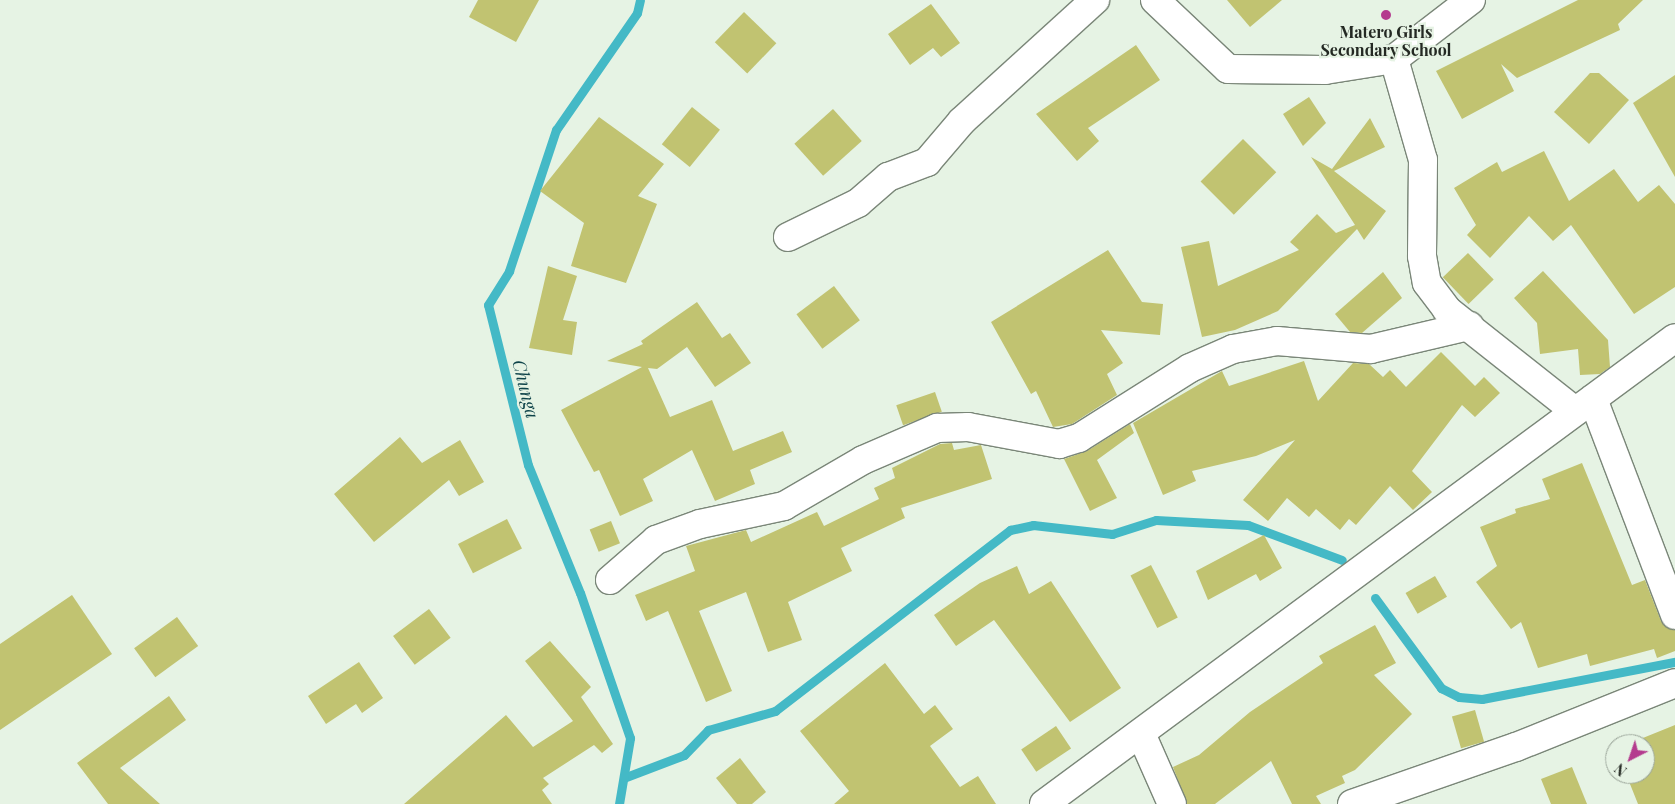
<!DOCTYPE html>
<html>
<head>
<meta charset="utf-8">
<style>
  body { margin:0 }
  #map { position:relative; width:1675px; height:804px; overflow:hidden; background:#e6f3e4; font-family:"Playfair Display",serif }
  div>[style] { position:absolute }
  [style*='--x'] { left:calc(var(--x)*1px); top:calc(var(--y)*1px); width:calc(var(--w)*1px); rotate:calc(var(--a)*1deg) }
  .stream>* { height:9px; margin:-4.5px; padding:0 4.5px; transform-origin:4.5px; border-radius:4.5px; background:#44b9c6 }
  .building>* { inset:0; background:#c1c371; transform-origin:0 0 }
  .roads { filter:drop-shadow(1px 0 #7a8678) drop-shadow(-1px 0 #7a8678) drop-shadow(0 1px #7a8678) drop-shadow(0 -1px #7a8678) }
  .minor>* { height:28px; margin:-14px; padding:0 14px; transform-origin:14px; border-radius:14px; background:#fff }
  .dots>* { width:14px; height:14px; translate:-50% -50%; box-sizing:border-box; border:2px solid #e6f3e4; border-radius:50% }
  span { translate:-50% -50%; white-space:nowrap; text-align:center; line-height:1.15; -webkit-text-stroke:4.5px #e6f3e4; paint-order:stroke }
  .poi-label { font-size:16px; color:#242923; font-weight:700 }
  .water-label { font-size:18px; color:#0e4349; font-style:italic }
  .north { position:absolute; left:1605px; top:734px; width:50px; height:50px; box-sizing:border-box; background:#e6f3e4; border:1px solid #98a297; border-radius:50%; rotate:221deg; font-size:14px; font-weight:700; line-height:20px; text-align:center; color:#242923 }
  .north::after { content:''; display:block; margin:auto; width:18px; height:22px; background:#b43b8e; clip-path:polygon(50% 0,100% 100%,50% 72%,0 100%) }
</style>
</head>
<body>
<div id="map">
  <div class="stream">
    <i style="--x:1375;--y:598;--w:112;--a:53.7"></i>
    <i style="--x:1441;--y:688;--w:20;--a:27"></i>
    <i style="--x:1459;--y:697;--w:23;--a:5"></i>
    <i style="--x:1482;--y:699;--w:197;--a:-10.9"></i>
    <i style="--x:626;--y:777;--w:62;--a:-20.8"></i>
    <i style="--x:684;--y:755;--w:35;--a:-46"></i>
    <i style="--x:708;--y:730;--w:70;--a:-15.8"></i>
    <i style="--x:775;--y:711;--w:297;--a:-37.6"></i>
    <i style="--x:1010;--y:530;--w:24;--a:-12"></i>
    <i style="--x:1033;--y:525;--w:80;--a:6.5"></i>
    <i style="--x:1112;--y:534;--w:46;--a:-17.7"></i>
    <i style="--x:1156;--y:520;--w:92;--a:3.1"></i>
    <i style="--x:1248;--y:525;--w:100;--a:20.4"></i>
    <i style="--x:619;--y:804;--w:67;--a:-80.5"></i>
    <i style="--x:630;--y:738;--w:153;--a:-109"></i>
    <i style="--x:580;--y:593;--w:138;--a:-112.1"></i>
    <i style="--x:528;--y:465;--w:165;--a:-104"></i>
    <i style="--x:488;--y:305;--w:40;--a:-58"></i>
    <i style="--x:509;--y:271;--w:149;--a:-71.6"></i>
    <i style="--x:556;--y:130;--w:142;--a:-55.3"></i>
    <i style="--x:637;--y:13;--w:13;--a:-77"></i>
  </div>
  <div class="building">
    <i style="clip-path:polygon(478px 0,539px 0,516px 42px,469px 17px)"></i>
    <i style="clip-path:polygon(1227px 0,1282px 0,1250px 27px)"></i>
    <i style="clip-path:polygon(1578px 0,1643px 0,1618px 24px,1620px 30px,1517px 78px,1501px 64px,1514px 91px,1462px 119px,1436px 71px)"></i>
    <i style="clip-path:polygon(931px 4px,960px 43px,941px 57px,933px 48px,910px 65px,888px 34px)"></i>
    <i style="left:744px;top:12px;width:45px;height:42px;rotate:44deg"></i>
    <i style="clip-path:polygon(1136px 45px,1160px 80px,1088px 128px,1099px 141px,1077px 161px,1036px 114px)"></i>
    <i style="clip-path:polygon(1590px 73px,1599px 73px,1629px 100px,1589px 144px,1554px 112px)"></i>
    <i style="clip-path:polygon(1675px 75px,1675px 177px,1633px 103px)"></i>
    <i style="clip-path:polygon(1309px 97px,1326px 123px,1303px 146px,1283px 114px)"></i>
    <i style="left:692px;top:107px;width:36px;height:48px;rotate:39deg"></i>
    <i style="left:833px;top:109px;width:43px;height:52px;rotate:48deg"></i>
    <i style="clip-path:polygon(599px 117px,664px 164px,638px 196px,657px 204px,626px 283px,571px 266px,584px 223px,540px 191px)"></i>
    <i style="clip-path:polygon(1370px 118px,1385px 147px,1334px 171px,1386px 211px,1364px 240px,1357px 229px,1278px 311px,1235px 330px,1202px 337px,1181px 247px,1209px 241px,1218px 286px,1299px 250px,1290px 242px,1317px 214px,1336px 233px,1355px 225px,1311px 157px,1332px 169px)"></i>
    <i style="left:1243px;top:139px;width:47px;height:60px;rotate:45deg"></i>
    <i style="clip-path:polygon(1544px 151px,1569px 201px,1614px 169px,1638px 202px,1659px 185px,1675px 204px,1675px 287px,1634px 314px,1571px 225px,1553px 241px,1529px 216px,1490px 258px,1467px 235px,1476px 225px,1454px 188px,1497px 162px,1502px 172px)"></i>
    <i style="clip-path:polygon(1108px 250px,1142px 302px,1163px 304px,1160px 335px,1101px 330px,1123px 363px,1107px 374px,1117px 395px,1072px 424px,1053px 427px,1036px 391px,1031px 394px,991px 322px)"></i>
    <i style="left:1468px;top:253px;width:37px;height:35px;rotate:46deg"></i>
    <i style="clip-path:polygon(548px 266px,577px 276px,563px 320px,577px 322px,572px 355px,529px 348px)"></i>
    <i style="clip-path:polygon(1543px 271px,1608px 340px,1610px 367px,1600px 374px,1580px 375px,1578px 349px,1540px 354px,1537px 323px,1514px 298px)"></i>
    <i style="clip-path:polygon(1383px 272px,1402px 298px,1362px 333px,1350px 332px,1335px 314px)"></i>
    <i style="left:834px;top:286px;width:43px;height:47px;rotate:53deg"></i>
    <i style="clip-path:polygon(697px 302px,722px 338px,730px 333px,751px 363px,715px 387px,687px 347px,657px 369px,648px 368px,670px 417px,712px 400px,733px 451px,783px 431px,792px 452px,750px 470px,755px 484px,715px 501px,692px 450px,643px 479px,653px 501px,620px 516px,599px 470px,594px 472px,561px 410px,642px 367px,607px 361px,643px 344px,641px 341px)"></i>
    <i style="clip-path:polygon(1441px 352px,1475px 386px,1484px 377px,1500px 393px,1475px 417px,1462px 405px,1412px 471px,1432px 492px,1413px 510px,1390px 486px,1356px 525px,1349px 519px,1340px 530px,1316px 509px,1309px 517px,1287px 498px,1268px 521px,1243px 500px,1295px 440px,1256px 456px,1192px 471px,1196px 481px,1163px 495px,1133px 423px,1222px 371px,1229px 386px,1304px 361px,1318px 401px,1353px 363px,1369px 364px,1383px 377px,1390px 370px,1406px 387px)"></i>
    <i style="left:935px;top:392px;width:21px;height:41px;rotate:71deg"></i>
    <i style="clip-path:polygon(1130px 424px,1134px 433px,1097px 460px,1117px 498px,1090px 511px,1064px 459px,1087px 451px)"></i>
    <i style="clip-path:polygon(400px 437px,422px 463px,460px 440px,484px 482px,459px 496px,449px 480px,374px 542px,334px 494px)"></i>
    <i style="clip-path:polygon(952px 443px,954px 450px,981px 445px,992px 479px,901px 508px,905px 518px,841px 548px,852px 571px,788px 602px,802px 640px,768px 652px,746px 592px,699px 611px,732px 691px,706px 702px,668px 611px,646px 621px,635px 595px,695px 571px,686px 546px,746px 530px,751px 542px,817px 512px,824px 526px,879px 499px,874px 488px,895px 478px,892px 468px,940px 444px)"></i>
    <i style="clip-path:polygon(1582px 463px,1632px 585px,1645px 580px,1661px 621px,1675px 630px,1675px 651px,1657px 658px,1654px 649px,1590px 666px,1587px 654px,1538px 668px,1521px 622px,1511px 629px,1476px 582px,1497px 566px,1480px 527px,1516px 513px,1515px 509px,1550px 499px,1542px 479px)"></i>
    <i style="left:507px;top:519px;width:33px;height:55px;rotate:63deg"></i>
    <i style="left:611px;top:521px;width:24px;height:23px;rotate:68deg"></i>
    <i style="clip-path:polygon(1264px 535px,1282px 568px,1260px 581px,1256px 574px,1208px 600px,1196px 571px)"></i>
    <i style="left:1151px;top:565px;width:59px;height:23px;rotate:63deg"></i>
    <i style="clip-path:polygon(1017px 566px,1029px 594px,1051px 581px,1121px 688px,1070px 722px,994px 620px,956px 646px,934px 615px,980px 583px)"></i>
    <i style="left:1435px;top:576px;width:24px;height:34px;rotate:60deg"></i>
    <i style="clip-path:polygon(72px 595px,112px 654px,0 730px,0 644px)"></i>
    <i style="left:429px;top:609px;width:36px;height:45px;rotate:53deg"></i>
    <i style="left:177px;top:617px;width:36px;height:53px;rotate:54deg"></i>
    <i style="clip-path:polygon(1375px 625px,1396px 663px,1374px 675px,1412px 714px,1355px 770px,1342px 776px,1345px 783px,1316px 796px,1321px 804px,1292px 804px,1271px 761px,1215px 804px,1187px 804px,1173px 767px,1199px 755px,1250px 712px,1323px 663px,1319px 656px)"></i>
    <i style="clip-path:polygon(550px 641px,591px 687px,581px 697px,613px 744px,602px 753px,594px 745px,543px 778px,549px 784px,542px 790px,552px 804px,404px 804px,506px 715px,533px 747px,573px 721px,525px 661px)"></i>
    <i style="clip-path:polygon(359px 662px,383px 698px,362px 713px,356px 704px,326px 724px,308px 696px)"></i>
    <i style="clip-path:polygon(885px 663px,924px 714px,935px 705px,953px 729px,930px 746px,960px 787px,978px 776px,996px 804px,834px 804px,849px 791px,800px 731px)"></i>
    <i style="clip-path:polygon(169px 696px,186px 720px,120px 768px,160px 804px,108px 804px,77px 763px)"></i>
    <i style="left:1475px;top:710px;width:33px;height:24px;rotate:74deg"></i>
    <i style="clip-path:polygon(1675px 725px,1675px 804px,1638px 804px,1626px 774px,1645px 774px,1645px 744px,1628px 744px)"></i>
    <i style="left:1056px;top:726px;width:27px;height:42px;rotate:56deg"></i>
    <i style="clip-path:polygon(740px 758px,766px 792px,752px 804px,737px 804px,716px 778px)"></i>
    <i style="clip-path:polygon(1572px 767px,1587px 804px,1551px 804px,1541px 779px)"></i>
  </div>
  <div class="roads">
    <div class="minor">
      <i style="--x:1155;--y:0;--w:100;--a:43.4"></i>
      <i style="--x:1228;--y:69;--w:97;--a:0.6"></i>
      <i style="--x:1325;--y:70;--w:70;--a:-9.1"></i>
      <i style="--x:1394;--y:59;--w:97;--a:-37.5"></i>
      <i style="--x:1394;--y:59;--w:105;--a:74"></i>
      <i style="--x:1423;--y:160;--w:96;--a:90.6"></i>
      <i style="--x:1422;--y:256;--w:27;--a:80"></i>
      <i style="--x:1427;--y:283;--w:34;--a:53"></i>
      <i style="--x:1447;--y:310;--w:163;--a:38.3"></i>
      <i style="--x:788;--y:237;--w:78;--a:-25.9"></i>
      <i style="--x:858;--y:203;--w:40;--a:-41"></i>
      <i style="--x:888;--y:177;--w:42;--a:-21"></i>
      <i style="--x:927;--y:162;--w:54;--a:-49.5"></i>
      <i style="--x:962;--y:121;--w:180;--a:-42.3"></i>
      <i style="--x:1593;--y:399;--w:231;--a:69.2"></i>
      <i style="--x:610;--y:580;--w:61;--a:-41"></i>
      <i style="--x:656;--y:540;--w:47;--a:-20"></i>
      <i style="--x:700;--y:524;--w:86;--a:-12.1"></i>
      <i style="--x:784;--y:506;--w:91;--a:-30.2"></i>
      <i style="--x:863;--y:460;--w:81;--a:-23.4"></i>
      <i style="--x:937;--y:428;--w:31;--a:-2"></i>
      <i style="--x:968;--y:427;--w:93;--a:10.6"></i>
      <i style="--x:1059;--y:444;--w:21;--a:-17"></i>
      <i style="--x:1079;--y:438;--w:131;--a:-32.2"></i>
      <i style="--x:1190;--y:368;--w:47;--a:-23.8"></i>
      <i style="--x:1233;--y:349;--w:45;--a:-10.3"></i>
      <i style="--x:1277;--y:341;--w:94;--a:4.9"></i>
      <i style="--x:1371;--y:349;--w:101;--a:-13.2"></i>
      <i style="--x:1142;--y:736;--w:74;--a:66.2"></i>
      <i style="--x:1044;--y:804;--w:784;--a:-36.45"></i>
      <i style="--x:1352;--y:804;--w:174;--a:-19.2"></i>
      <i style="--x:1516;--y:747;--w:171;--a:-21.9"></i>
    </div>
  </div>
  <div class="dots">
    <i style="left:1386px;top:15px;background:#b43b8e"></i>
  </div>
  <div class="poi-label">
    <span style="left:1386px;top:41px">Matero Girls<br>Secondary School</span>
  </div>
  <div class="water-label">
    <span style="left:526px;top:389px;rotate:76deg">Chunga</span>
  </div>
  <div class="north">N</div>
</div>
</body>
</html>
